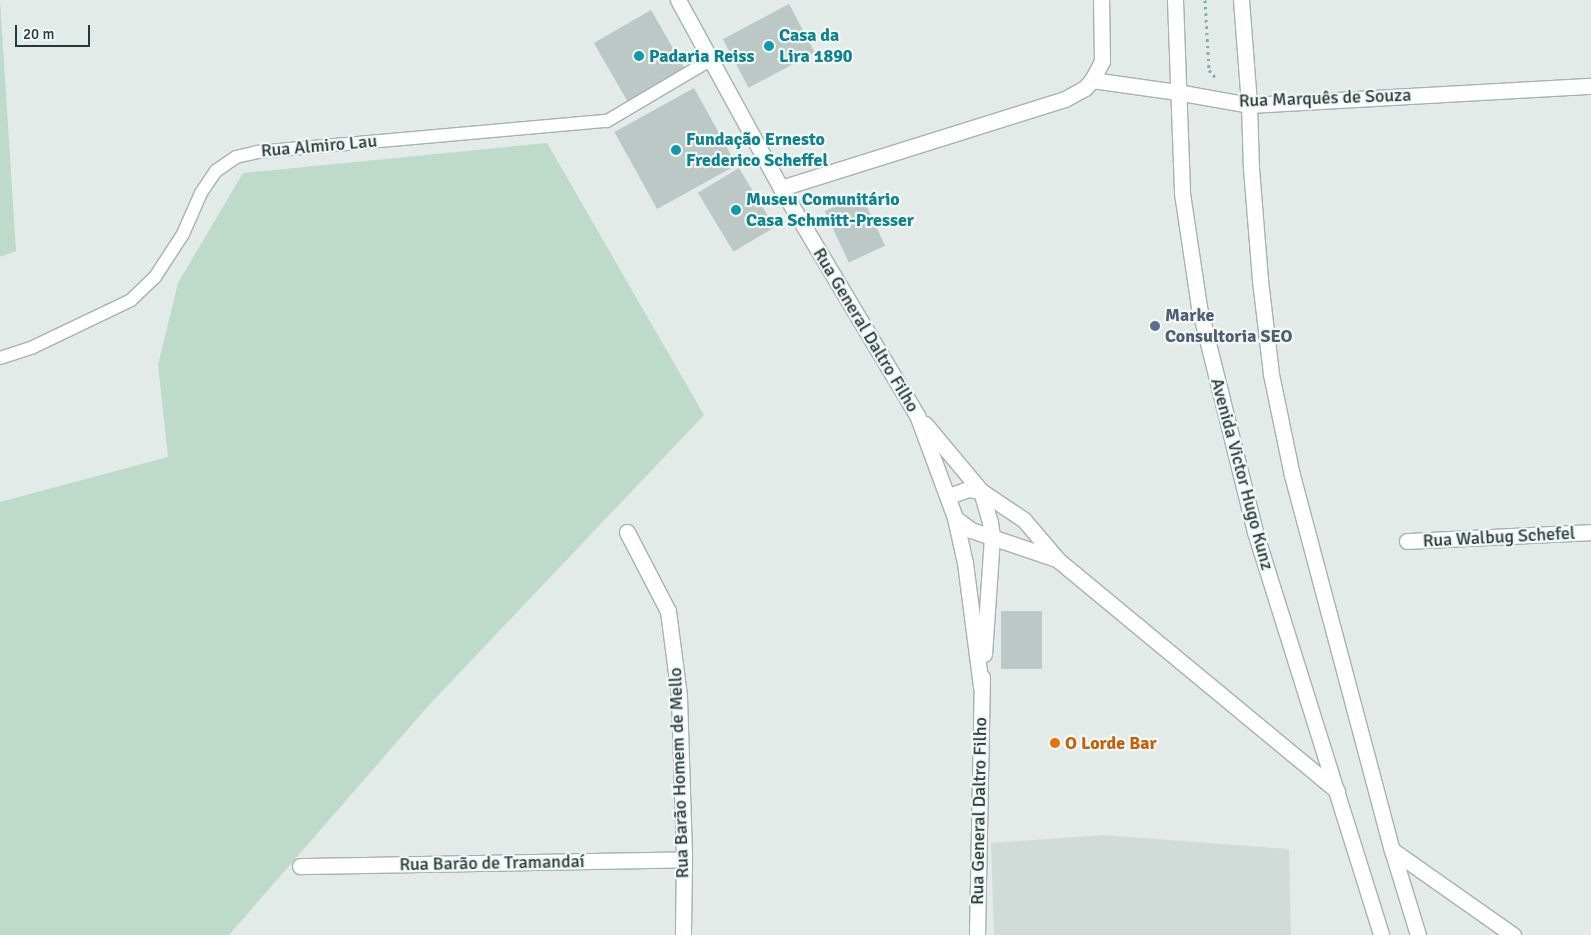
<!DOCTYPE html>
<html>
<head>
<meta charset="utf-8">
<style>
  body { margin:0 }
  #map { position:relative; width:1591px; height:935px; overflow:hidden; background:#e3ebe9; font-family:Signika,sans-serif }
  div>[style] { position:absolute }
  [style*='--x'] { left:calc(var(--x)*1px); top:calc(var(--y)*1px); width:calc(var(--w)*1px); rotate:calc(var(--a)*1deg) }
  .built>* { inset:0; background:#d1dbd8 }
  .green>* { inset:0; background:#bedacb }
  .building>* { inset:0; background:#bbc8c5; transform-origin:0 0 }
  .path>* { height:3px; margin-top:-1.5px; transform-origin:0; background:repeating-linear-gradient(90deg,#87aba7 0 2.5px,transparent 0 6.5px) }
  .roads { filter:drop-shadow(1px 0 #a6b2b1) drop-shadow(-1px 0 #a6b2b1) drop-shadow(0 1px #a6b2b1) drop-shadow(0 -1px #a6b2b1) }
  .service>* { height:12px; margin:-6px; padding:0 6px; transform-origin:6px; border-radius:6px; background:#fff }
  .minor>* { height:15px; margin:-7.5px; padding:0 7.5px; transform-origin:7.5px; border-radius:7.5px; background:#fff }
  .tertiary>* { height:15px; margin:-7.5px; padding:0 7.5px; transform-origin:7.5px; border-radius:7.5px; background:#fff }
  .secondary>* { height:15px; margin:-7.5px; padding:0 7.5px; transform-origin:7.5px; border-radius:7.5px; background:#fff }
  .dots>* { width:14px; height:14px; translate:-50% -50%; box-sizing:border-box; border:2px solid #f3f8f6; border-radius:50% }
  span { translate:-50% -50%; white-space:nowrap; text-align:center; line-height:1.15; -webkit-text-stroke:4.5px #f3f8f6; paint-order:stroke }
  .culture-label { font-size:18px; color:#0d838f; font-weight:700 }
  .left { translate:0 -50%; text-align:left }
  .street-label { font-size:18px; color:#243a39 }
  .service-label { font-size:18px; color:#4e5e75; font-weight:700 }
  .food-label { font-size:18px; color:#c56008; font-weight:700 }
  .scale { position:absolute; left:15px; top:25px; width:75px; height:22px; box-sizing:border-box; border:2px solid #243a39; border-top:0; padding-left:6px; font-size:15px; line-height:18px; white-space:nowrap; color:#243a39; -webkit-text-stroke:4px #f3f8f6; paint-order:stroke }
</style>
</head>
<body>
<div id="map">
  <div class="built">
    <i style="clip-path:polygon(1103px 835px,1289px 849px,1291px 935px,994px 935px,991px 843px)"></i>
  </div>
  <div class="green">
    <i style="clip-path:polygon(0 0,16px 251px,0 257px)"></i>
    <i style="clip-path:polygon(547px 143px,704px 415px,429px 705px,229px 935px,0 935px,0 502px,168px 457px,158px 365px,178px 283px,243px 173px)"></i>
  </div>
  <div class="building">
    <i style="left:789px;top:4px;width:55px;height:75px;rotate:62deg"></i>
    <i style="left:651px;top:10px;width:68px;height:66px;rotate:60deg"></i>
    <i style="left:694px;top:88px;width:88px;height:91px;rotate:61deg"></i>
    <i style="left:739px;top:168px;width:69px;height:48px;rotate:59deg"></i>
    <i style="left:861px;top:194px;width:57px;height:40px;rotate:65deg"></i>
    <i style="left:1001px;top:611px;width:41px;height:58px"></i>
  </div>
  <div class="path">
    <i style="--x:1205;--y:0;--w:70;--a:86.7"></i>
    <i style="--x:1209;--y:70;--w:9;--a:49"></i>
  </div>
  <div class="roads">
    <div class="service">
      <i style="--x:0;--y:358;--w:33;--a:-18"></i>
      <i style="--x:31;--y:348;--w:111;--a:-25.6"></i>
      <i style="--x:131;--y:300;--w:33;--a:-44"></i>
      <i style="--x:155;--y:277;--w:51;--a:-56.9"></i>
      <i style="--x:183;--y:234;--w:45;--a:-66.3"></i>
      <i style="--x:201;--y:193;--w:27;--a:-56"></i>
      <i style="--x:216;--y:171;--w:24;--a:-35"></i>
      <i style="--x:236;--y:157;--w:22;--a:-13"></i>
      <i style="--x:257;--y:152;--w:351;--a:-5.1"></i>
      <i style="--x:607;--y:121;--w:120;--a:-30.6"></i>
    </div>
    <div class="minor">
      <i style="--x:1092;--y:80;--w:86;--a:8"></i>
      <i style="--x:781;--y:188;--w:298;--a:-17.4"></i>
      <i style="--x:1065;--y:99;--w:23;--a:-29"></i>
      <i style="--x:1085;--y:88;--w:11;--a:-49"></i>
      <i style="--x:1092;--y:80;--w:21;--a:-62"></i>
      <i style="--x:1102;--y:61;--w:61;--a:-90.9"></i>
      <i style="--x:627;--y:532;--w:89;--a:62.6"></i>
      <i style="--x:668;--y:611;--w:86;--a:82.6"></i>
      <i style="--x:679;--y:696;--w:163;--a:88.2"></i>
      <i style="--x:684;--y:859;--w:76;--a:90.8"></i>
      <i style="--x:1407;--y:541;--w:184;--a:-2.8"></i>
      <i style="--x:300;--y:866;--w:384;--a:-1"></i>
    </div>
    <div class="tertiary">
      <i style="--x:949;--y:496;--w:20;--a:-20"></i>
      <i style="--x:968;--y:489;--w:13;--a:9"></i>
      <i style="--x:981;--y:491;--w:52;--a:34"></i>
      <i style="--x:1024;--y:520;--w:52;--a:49.6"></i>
      <i style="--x:1058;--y:560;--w:362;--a:39.6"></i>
      <i style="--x:955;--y:518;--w:20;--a:37"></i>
      <i style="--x:971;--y:530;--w:90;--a:18.8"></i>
      <i style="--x:1392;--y:850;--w:148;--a:35.1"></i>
    </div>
    <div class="secondary">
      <i style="--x:678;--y:0;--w:214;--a:61.3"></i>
      <i style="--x:781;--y:188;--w:265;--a:59.1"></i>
      <i style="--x:917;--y:415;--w:110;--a:69.7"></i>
      <i style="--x:955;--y:518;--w:46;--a:77.5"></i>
      <i style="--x:965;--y:563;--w:125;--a:82.6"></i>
      <i style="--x:1175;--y:0;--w:193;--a:87.9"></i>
      <i style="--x:1182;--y:193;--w:115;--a:81.5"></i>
      <i style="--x:1199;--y:307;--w:232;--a:76"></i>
      <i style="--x:1255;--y:532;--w:422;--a:72.6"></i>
      <i style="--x:1241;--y:0;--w:105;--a:85.6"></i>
      <i style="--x:1249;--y:105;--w:63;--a:88.2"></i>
      <i style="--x:1251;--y:168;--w:112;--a:85.4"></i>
      <i style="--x:1260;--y:280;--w:95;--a:83.3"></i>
      <i style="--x:1271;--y:374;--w:103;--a:78.3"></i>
      <i style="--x:1292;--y:475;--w:388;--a:75.1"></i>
      <i style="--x:1392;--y:850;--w:89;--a:73"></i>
      <i style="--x:1177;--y:92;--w:73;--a:10.2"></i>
      <i style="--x:1249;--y:105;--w:343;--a:-3.2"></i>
      <i style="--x:925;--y:424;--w:87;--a:50.1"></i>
      <i style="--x:981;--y:491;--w:32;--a:74"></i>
      <i style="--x:990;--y:522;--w:15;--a:82"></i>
      <i style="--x:992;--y:537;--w:117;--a:93.9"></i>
      <i style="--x:977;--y:935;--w:258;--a:-88.9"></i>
    </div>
  </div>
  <div class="dots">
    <i style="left:769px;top:46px;background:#0f9aa8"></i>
    <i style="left:639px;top:56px;background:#0f9aa8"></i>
    <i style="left:676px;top:150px;background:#0f9aa8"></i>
    <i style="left:736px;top:210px;background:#0f9aa8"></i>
    <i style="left:1155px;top:326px;background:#5c6f8a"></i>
    <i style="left:1055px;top:743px;background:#e8710a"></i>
  </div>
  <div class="culture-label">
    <span class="left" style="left:779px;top:46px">Casa da<br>Lira 1890</span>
    <span class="left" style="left:649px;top:56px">Padaria Reiss</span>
    <span class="left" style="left:686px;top:150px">Fundação Ernesto<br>Frederico Scheffel</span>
    <span class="left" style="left:746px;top:210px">Museu Comunitário<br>Casa Schmitt-Presser</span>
  </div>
  <div class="street-label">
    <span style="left:1325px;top:98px;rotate:-2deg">Rua Marquês de Souza</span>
    <span style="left:319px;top:146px;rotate:-5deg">Rua Almiro Lau</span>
    <span style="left:866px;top:330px;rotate:59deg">Rua General Daltro Filho</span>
    <span style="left:1242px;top:474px;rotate:75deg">Avenida Victor Hugo Kunz</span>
    <span style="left:1499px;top:537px;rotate:-3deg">Rua Walbug Schefel</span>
    <span style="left:679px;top:773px;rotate:-92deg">Rua Barão Homem de Mello</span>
    <span style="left:979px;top:811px;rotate:-89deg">Rua General Daltro Filho</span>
    <span style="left:492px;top:863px;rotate:-1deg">Rua Barão de Tramandaí</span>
  </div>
  <div class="service-label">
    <span class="left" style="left:1165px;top:326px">Marke<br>Consultoria SEO</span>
  </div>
  <div class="food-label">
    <span class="left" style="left:1065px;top:743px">O Lorde Bar</span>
  </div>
  <div class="scale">20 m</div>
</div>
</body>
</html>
